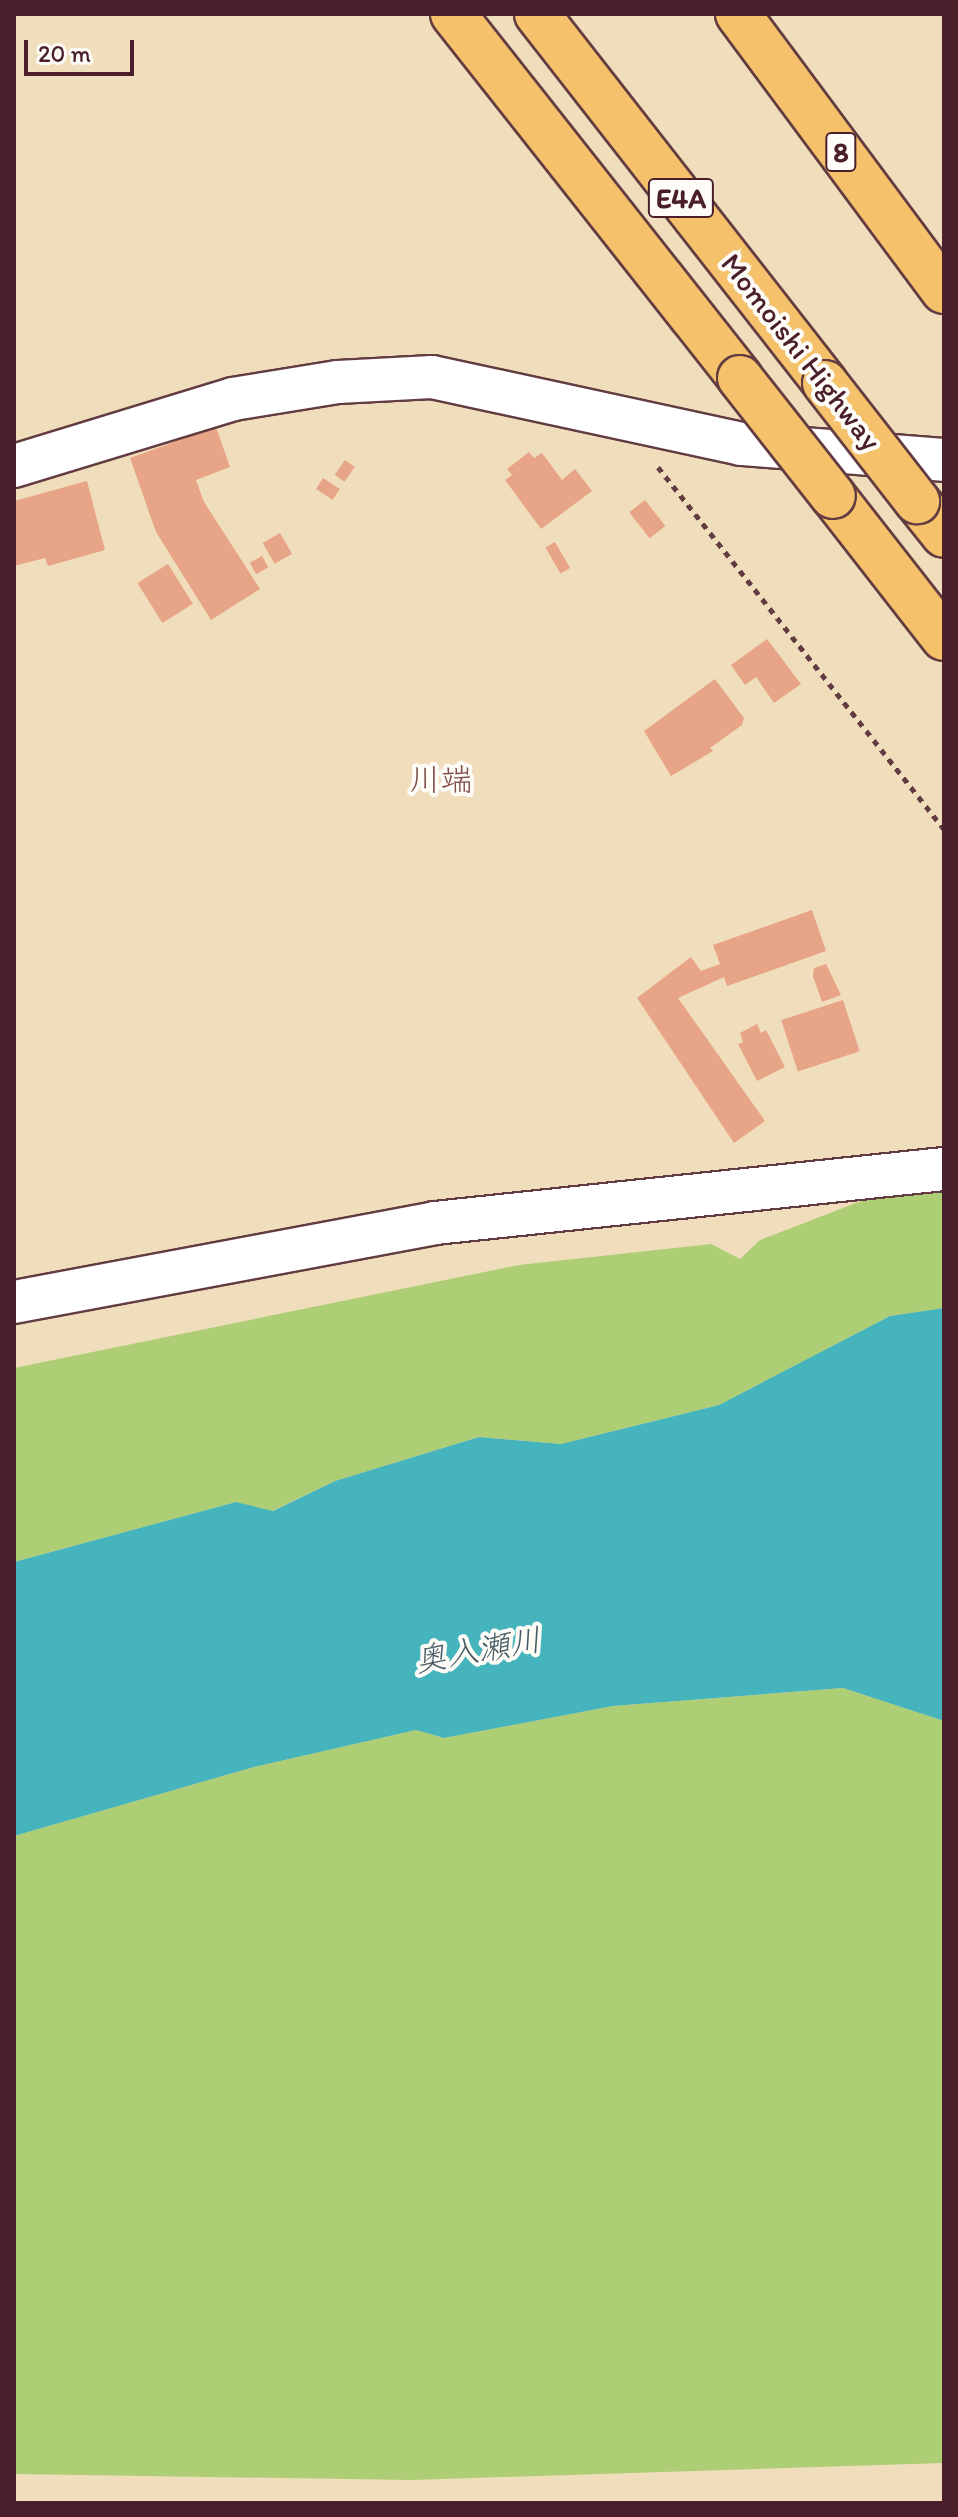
<!DOCTYPE html>
<html>
<head>
<meta charset="utf-8">
<style>
  body { margin:0 }
  #map { position:relative; width:958px; height:2517px; overflow:hidden; background:#f0ddbb; font-family:Itim,"Klee One",sans-serif }
  div>[style] { position:absolute }
  [style*='--x'] { left:calc(var(--x)*1px); top:calc(var(--y)*1px); width:calc(var(--w)*1px); rotate:calc(var(--a)*1deg) }
  .green>* { inset:0; background:#aece76 }
  .water>* { inset:0; background:#45b4bc }
  .building>* { inset:0; background:#e7a487; transform-origin:0 0 }
  .path>* { height:5px; margin-top:-2.5px; transform-origin:0; background:repeating-linear-gradient(90deg,#633c41 0 6px,transparent 0 12px) }
  .roads { filter:drop-shadow(2px 0 #633c41) drop-shadow(-2px 0 #633c41) drop-shadow(0 2px #633c41) drop-shadow(0 -2px #633c41) }
  .minor>* { height:42px; margin:-21px; padding:0 21px; transform-origin:21px; border-radius:21px; background:#fff }
  .primary>* { height:44px; margin:-22px; padding:0 22px; transform-origin:22px; border-radius:22px; background:#f5c16b }
  .motorway>* { height:44px; margin:-22px; padding:0 22px; transform-origin:22px; border-radius:22px; background:#f5c16b }
  .bridges { filter:drop-shadow(2px 0 #633c41) drop-shadow(-2px 0 #633c41) drop-shadow(0 2px #633c41) drop-shadow(0 -2px #633c41) }
  .motorway-bridge>* { height:44px; margin:-22px; padding:0 22px; transform-origin:22px; border-radius:22px; background:#f5c16b }
  span { translate:-50% -50%; white-space:nowrap; text-align:center; line-height:1.15; -webkit-text-stroke:8px #fdfcf7; paint-order:stroke }
  .shield-label span { padding:2px 6px; background:#fdfcf7; border:2px solid; border-radius:6px; -webkit-text-stroke-width:0 }
  .shield-label { font-size:28px; color:#4a1f2b; font-weight:700 }
  .street-label { font-size:30px; color:#4a1f2b }
  .neighbourhood-label { font-size:32px; color:#814e4b }
  .water-label { font-size:32px; color:#485b65; font-style:italic }
  .frame { position:absolute; inset:0; border:16px solid #4a1f2b; pointer-events:none }
  .scale { position:absolute; left:24px; top:40px; width:110px; height:36px; box-sizing:border-box; border:4px solid #4a1f2b; border-top:0; padding-left:10px; font-size:24px; line-height:28px; white-space:nowrap; color:#4a1f2b; -webkit-text-stroke:6px #fdfcf7; paint-order:stroke }
</style>
</head>
<body>
<div id="map">
  <div class="green">
    <i style="clip-path:polygon(944px 1191px,944px 1308px,890px 1316px,719px 1405px,561px 1444px,479px 1437px,335px 1481px,272px 1511px,236px 1502px,14px 1562px,14px 1368px,519px 1265px,711px 1244px,740px 1259px,760px 1240px,869px 1198px)"></i>
    <i style="clip-path:polygon(843px 1688px,944px 1721px,944px 2463px,412px 2480px,14px 2474px,14px 1836px,254px 1767px,416px 1730px,444px 1738px,613px 1706px)"></i>
  </div>
  <div class="water">
    <i style="clip-path:polygon(944px 1308px,944px 1721px,843px 1688px,613px 1706px,444px 1738px,416px 1730px,254px 1767px,14px 1836px,14px 1562px,236px 1502px,273px 1511px,335px 1481px,479px 1437px,561px 1444px,719px 1405px,890px 1316px)"></i>
  </div>
  <div class="building">
    <i style="clip-path:polygon(216px 427px,230px 467px,196px 480px,204px 502px,260px 589px,211px 620px,156px 532px,130px 458px)"></i>
    <i style="clip-path:polygon(529px 452px,534px 458px,542px 453px,562px 480px,575px 469px,592px 491px,541px 529px,505px 480px,512px 475px,507px 469px)"></i>
    <i style="left:345px;top:460px;width:12px;height:18px;rotate:35deg"></i>
    <i style="left:323px;top:478px;width:20px;height:13px;rotate:33deg"></i>
    <i style="clip-path:polygon(87px 481px,105px 550px,48px 566px,45px 558px,14px 566px,14px 501px)"></i>
    <i style="left:645px;top:500px;width:33px;height:20px;rotate:52deg"></i>
    <i style="left:280px;top:533px;width:24px;height:20px;rotate:60deg"></i>
    <i style="left:555px;top:542px;width:30px;height:11px;rotate:60deg"></i>
    <i style="left:262px;top:556px;width:13px;height:14px;rotate:61deg"></i>
    <i style="left:168px;top:564px;width:47px;height:36px;rotate:58deg"></i>
    <i style="clip-path:polygon(767px 639px,801px 684px,774px 703px,756px 677px,745px 685px,731px 665px)"></i>
    <i style="clip-path:polygon(715px 679px,744px 718px,742px 725px,710px 748px,713px 751px,671px 776px,644px 731px)"></i>
    <i style="clip-path:polygon(812px 910px,826px 951px,727px 986px,724px 977px,678px 998px,765px 1121px,734px 1143px,637px 998px,691px 957px,701px 971px,720px 964px,713px 945px)"></i>
    <i style="clip-path:polygon(826px 964px,841px 995px,822px 1002px,813px 976px,814px 968px)"></i>
    <i style="left:843px;top:1000px;width:54px;height:65px;rotate:72deg"></i>
    <i style="clip-path:polygon(757px 1024px,761px 1033px,766px 1030px,785px 1067px,757px 1081px,738px 1044px,743px 1042px,740px 1033px)"></i>
  </div>
  <div class="path">
    <i style="--x:658;--y:467;--w:461;--a:51.7"></i>
  </div>
  <div class="roads">
    <div class="minor">
      <i style="--x:14;--y:466;--w:229;--a:-17"></i>
      <i style="--x:233;--y:399;--w:106;--a:-9.2"></i>
      <i style="--x:338;--y:382;--w:94;--a:-3"></i>
      <i style="--x:432;--y:377;--w:317;--a:12.2"></i>
      <i style="--x:742;--y:444;--w:203;--a:4.5"></i>
      <i style="--x:14;--y:1302;--w:428;--a:-10.6"></i>
      <i style="--x:435;--y:1223;--w:512;--a:-6.06"></i>
    </div>
    <div class="primary">
      <i style="--x:738;--y:14;--w:345;--a:53.4"></i>
    </div>
    <div class="motorway">
      <i style="--x:453;--y:14;--w:464;--a:51.7"></i>
      <i style="--x:537;--y:14;--w:468;--a:52"></i>
      <i style="--x:833;--y:496;--w:180;--a:52"></i>
      <i style="--x:917;--y:501;--w:43;--a:51.5"></i>
    </div>
  </div>
  <div class="bridges">
    <div class="motorway-bridge">
      <i style="--x:740;--y:378;--w:150;--a:51.8"></i>
      <i style="--x:825;--y:383;--w:150;--a:52.1"></i>
    </div>
  </div>
  <div class="shield-label">
    <span style="left:841px;top:152px">8</span>
    <span style="left:681px;top:198px">E4A</span>
  </div>
  <div class="street-label">
    <span style="left:801px;top:352px;rotate:52deg">Momoishi Highway</span>
  </div>
  <div class="neighbourhood-label">
    <span style="left:441px;top:779px">川端</span>
  </div>
  <div class="water-label">
    <span style="left:478px;top:1650px;rotate:-10deg">奥入瀬川</span>
  </div>
  <div class="frame"></div>
  <div class="scale">20 m</div>
</div>
</body>
</html>
